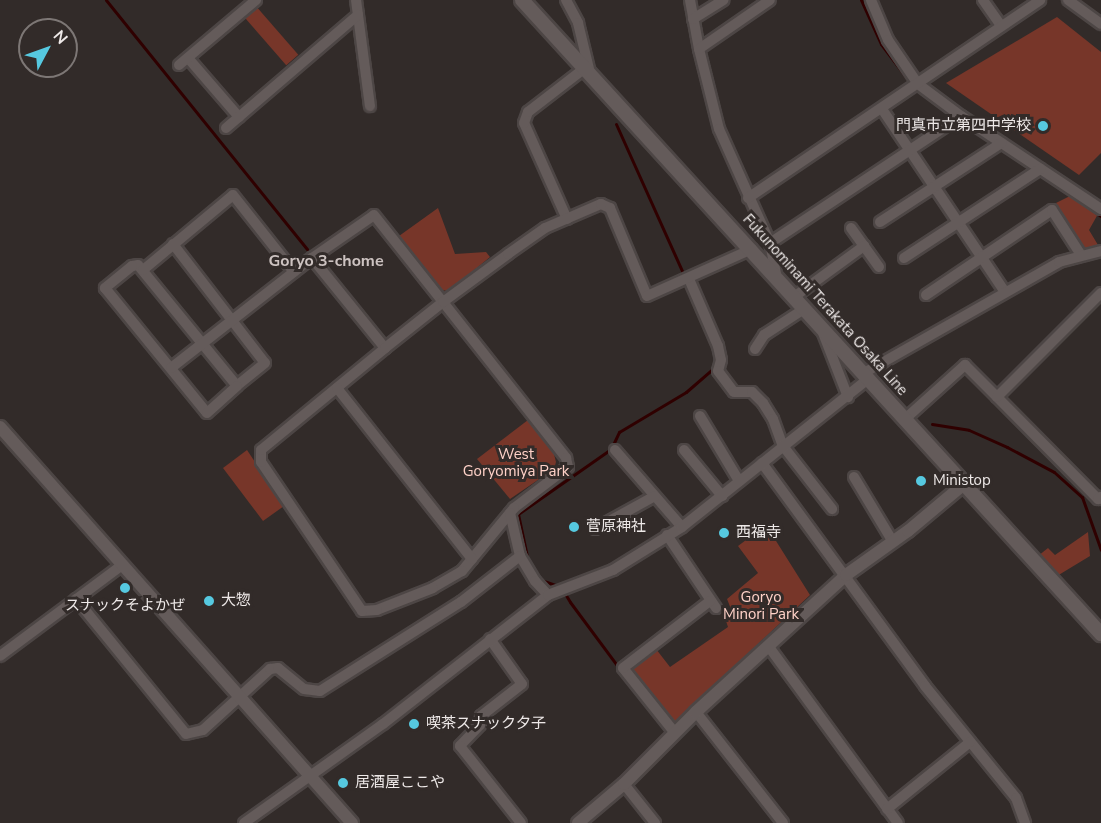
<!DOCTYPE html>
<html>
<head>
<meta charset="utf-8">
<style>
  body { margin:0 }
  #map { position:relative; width:1101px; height:823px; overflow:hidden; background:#322b29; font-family:"Nunito Sans","Noto Sans JP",sans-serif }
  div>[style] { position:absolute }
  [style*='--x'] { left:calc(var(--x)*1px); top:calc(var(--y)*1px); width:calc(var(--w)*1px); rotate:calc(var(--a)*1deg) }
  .green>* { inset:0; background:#773629; transform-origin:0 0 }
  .stream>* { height:3px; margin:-1.5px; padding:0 1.5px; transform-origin:1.5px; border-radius:1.5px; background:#2f0000 }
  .roads { filter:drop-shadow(2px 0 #4d4645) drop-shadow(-2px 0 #4d4645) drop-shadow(0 2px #4d4645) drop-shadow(0 -2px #4d4645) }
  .minor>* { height:10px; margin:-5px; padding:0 5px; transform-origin:5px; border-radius:5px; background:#645b5a }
  .tertiary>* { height:12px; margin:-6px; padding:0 6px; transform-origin:6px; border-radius:6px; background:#645b5a }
  .secondary>* { height:14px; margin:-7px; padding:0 7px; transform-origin:7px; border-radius:7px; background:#645b5a }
  .dots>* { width:16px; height:16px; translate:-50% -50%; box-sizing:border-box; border:3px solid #322b29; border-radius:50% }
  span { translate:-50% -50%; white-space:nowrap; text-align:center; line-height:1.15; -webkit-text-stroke:6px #322b29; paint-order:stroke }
  .poi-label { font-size:15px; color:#eee9e8 }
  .right { translate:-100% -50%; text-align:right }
  .left { translate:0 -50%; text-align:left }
  .street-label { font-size:15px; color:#eee9e8 }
  .park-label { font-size:15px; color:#ffd2c8 }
  .neighbourhood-label { font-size:16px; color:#cdc3c1; font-weight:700 }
  .north { position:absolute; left:18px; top:18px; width:60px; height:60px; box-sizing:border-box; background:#322b29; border:2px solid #7d7775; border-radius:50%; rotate:49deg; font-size:16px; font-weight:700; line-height:24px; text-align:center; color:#eee9e8 }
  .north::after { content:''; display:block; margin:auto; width:21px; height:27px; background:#56c9e0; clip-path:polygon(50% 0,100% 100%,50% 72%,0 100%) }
</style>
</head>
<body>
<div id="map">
  <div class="green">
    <i style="left:255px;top:5px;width:66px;height:16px;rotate:49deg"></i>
    <i style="clip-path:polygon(1057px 17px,1101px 52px,1101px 153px,1079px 175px,946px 83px)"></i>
    <i style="clip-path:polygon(1072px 195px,1098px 214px,1089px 230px,1098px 245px,1086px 250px,1056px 203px)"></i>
    <i style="clip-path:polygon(438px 208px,455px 254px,486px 252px,490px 257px,449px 291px,441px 290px,399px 236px)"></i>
    <i style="clip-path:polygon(528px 420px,554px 454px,556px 462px,554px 469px,510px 499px,477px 459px)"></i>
    <i style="clip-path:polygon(247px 450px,284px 506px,263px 521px,223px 468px)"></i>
    <i style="clip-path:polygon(766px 525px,810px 595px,672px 725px,629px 668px,656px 649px,670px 667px,728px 627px,726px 621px,733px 614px,727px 599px,758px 573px,738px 546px)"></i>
    <i style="clip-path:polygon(1088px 532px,1090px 556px,1057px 576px,1038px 556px,1048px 548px,1055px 555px)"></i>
  </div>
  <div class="stream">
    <i style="--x:106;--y:0;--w:320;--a:51.1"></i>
    <i style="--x:861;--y:0;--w:48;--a:65.6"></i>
    <i style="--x:881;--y:44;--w:51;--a:52.9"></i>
    <i style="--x:917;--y:89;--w:14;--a:39"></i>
    <i style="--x:616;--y:124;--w:166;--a:65.8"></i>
    <i style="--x:1080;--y:201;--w:26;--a:36"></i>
    <i style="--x:932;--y:424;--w:37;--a:9"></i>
    <i style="--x:969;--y:430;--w:42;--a:24.1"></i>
    <i style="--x:1007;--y:447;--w:53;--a:28"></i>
    <i style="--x:1054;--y:472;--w:38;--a:42"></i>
    <i style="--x:1082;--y:497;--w:56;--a:70.3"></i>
    <i style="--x:528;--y:561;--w:48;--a:-102"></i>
    <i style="--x:518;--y:514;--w:113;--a:-35"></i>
    <i style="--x:611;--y:449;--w:19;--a:-65"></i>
    <i style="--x:619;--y:432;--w:78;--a:-30.8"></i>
    <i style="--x:686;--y:392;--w:38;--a:-41"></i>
    <i style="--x:532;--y:566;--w:17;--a:57"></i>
    <i style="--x:541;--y:580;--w:21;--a:19"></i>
    <i style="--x:561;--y:587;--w:17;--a:59"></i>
    <i style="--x:570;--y:602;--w:82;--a:53.4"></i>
  </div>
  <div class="roads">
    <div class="minor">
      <i style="--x:356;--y:0;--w:107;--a:82.5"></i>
      <i style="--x:566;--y:0;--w:26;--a:62"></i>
      <i style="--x:578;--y:23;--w:51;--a:76.5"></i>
      <i style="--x:690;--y:0;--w:50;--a:79.6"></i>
      <i style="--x:699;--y:49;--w:82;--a:76"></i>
      <i style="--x:719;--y:129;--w:125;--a:65.9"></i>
      <i style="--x:770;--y:243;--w:37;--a:79"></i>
      <i style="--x:871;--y:0;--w:43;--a:67"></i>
      <i style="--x:888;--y:40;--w:53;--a:55.7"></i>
      <i style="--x:918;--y:84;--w:54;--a:36.7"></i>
      <i style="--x:961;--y:116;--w:168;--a:33.6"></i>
      <i style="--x:983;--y:0;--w:32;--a:55"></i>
      <i style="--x:1068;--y:0;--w:41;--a:36"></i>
      <i style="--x:693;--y:19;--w:36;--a:-32"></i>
      <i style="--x:699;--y:49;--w:86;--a:-34.6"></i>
      <i style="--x:188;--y:58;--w:78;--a:49.2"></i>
      <i style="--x:179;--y:65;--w:101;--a:-40.2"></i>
      <i style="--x:882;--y:109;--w:220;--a:56.1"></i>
      <i style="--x:226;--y:128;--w:174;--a:-40.6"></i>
      <i style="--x:748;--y:198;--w:353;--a:-34.1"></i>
      <i style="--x:567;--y:219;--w:105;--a:-114.1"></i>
      <i style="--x:524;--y:123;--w:12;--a:-70"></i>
      <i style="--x:528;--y:112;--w:72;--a:-37.7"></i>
      <i style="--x:880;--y:222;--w:145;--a:-33.1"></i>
      <i style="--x:851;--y:228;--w:48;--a:54.3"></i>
      <i style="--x:770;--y:243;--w:229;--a:-33.6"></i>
      <i style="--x:173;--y:244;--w:150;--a:52.3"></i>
      <i style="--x:265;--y:363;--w:36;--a:141"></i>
      <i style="--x:237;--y:386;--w:156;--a:-129.3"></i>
      <i style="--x:138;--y:265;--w:6;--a:171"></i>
      <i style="--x:132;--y:266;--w:35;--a:141"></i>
      <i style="--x:105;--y:288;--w:161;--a:50.8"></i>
      <i style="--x:207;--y:413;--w:40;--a:-42"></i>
      <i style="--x:312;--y:258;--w:116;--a:51"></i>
      <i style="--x:904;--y:258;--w:163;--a:-33.2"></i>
      <i style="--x:143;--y:270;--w:117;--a:-39.8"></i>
      <i style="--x:233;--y:195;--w:98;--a:51.6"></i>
      <i style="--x:689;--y:279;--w:73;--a:66.6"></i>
      <i style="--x:718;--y:346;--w:14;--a:78"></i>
      <i style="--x:721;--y:360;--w:11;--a:105"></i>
      <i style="--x:718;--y:371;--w:26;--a:53"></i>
      <i style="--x:734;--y:392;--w:18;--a:0"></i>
      <i style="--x:752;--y:392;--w:16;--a:45"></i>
      <i style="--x:763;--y:403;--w:19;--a:58"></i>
      <i style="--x:773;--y:419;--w:29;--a:70"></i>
      <i style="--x:783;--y:446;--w:80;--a:52.1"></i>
      <i style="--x:926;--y:295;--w:152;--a:-34"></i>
      <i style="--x:1052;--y:210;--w:54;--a:57.2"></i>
      <i style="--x:794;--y:297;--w:87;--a:-36.1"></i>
      <i style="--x:823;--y:333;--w:69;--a:68.7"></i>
      <i style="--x:755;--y:349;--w:17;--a:-57"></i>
      <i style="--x:764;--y:335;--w:48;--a:-33"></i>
      <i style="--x:171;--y:368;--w:179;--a:-38"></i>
      <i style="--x:312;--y:258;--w:75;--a:-34.7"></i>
      <i style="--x:374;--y:215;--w:111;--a:51.6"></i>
      <i style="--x:443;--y:302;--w:199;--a:51.7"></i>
      <i style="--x:566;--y:458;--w:9;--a:77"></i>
      <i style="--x:568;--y:467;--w:68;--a:142.8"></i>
      <i style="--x:514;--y:508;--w:82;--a:129.5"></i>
      <i style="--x:462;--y:571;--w:34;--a:150"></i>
      <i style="--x:433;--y:588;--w:60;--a:158.6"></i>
      <i style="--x:377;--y:610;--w:15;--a:176"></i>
      <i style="--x:362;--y:611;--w:180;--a:-124.1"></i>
      <i style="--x:261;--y:462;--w:12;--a:-90"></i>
      <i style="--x:261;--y:450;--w:161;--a:-39.4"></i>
      <i style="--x:385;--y:348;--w:74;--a:-38.4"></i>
      <i style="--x:443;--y:302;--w:81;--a:-36.4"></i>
      <i style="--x:508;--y:254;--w:45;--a:-35.1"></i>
      <i style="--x:545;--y:228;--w:61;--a:-23.2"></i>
      <i style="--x:601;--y:204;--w:10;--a:24"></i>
      <i style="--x:610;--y:208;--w:95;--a:67.2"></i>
      <i style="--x:647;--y:296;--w:115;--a:-24.1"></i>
      <i style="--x:864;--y:373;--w:224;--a:-29.6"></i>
      <i style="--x:1059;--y:262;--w:43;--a:-14.7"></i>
      <i style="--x:337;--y:388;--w:218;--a:51.7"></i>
      <i style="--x:997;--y:397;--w:144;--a:45.3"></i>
      <i style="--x:1098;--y:499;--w:4;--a:-34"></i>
      <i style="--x:700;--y:416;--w:76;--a:59"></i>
      <i style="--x:905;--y:419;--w:81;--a:-42"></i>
      <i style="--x:965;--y:365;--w:45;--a:45"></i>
      <i style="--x:997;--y:397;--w:147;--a:-45"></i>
      <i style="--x:615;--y:450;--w:102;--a:49"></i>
      <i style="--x:684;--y:450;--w:60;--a:50.4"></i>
      <i style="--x:762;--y:463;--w:276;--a:53.8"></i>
      <i style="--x:925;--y:686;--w:144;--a:50.9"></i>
      <i style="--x:1016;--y:798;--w:27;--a:70"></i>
      <i style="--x:854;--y:477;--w:76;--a:59"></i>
      <i style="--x:510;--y:513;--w:44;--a:76.9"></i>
      <i style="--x:520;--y:556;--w:29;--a:59"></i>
      <i style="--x:535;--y:581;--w:19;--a:47"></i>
      <i style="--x:595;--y:529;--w:68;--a:-28.8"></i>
      <i style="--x:667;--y:535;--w:88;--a:56.1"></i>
      <i style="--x:76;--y:599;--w:174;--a:50.8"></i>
      <i style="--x:186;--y:734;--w:17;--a:-13"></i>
      <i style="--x:203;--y:730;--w:91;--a:-42.3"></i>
      <i style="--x:270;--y:669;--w:8;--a:-7"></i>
      <i style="--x:278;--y:668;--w:33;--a:39"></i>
      <i style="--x:304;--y:689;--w:16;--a:7"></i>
      <i style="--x:320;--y:691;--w:167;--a:-32.3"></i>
      <i style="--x:461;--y:602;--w:75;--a:-37.9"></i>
      <i style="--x:490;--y:639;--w:55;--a:54.6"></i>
      <i style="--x:522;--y:684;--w:52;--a:142"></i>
      <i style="--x:481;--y:716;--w:9;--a:96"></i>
      <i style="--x:480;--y:725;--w:29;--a:134"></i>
      <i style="--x:460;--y:746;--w:98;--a:51.6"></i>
      <i style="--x:769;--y:647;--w:218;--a:53.8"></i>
      <i style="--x:0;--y:656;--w:152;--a:-36.7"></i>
      <i style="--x:696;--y:712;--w:141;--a:51.9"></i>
      <i style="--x:675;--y:733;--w:83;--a:-128.7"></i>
      <i style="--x:623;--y:668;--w:110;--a:-37.6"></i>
      <i style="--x:624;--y:784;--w:50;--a:51.5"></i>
      <i style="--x:887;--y:809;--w:107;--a:-38.9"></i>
      <i style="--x:244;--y:823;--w:171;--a:-35.5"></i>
      <i style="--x:383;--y:724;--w:209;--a:-38"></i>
      <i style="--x:548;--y:595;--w:70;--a:-21"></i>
      <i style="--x:613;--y:570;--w:81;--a:-31.9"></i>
      <i style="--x:682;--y:527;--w:239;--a:-38.5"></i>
    </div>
    <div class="tertiary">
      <i style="--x:0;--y:427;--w:530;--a:48.37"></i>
      <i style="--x:578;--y:823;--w:60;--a:-40.3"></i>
      <i style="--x:624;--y:784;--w:102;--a:-45"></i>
      <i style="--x:696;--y:712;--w:203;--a:-42.4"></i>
      <i style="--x:846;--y:575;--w:76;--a:-35.4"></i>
      <i style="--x:908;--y:531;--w:73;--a:-40"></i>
    </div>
    <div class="secondary">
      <i style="--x:522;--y:0;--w:859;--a:47.6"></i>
    </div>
  </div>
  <div class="dots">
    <i style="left:1043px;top:126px;background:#56c9e0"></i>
    <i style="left:921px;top:481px;background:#56c9e0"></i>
    <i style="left:574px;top:527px;background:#56c9e0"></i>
    <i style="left:724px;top:533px;background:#56c9e0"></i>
    <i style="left:125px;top:588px;background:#56c9e0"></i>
    <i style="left:209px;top:601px;background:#56c9e0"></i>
    <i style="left:414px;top:724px;background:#56c9e0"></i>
    <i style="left:343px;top:783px;background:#56c9e0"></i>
  </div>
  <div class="poi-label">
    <span class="right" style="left:1031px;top:126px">門真市立第四中学校</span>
    <span class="left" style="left:933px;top:481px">Ministop</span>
    <span class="left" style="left:586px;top:527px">菅原神社</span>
    <span class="left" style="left:736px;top:533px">西福寺</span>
    <span class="left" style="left:221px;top:601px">大惣</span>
    <span style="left:125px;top:606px">スナックそよかぜ</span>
    <span class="left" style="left:426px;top:724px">喫茶スナック夕子</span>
    <span class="left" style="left:355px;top:783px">居酒屋ここや</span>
  </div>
  <div class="street-label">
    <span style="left:825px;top:305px;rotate:48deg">Fukunominami Terakata Osaka Line</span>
  </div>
  <div class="park-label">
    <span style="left:516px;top:463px">West<br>Goryomiya Park</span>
    <span style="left:761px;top:606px">Goryo<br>Minori Park</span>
  </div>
  <div class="neighbourhood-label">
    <span style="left:326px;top:261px">Goryo 3-chome</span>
  </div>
  <div class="north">N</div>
</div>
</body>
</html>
